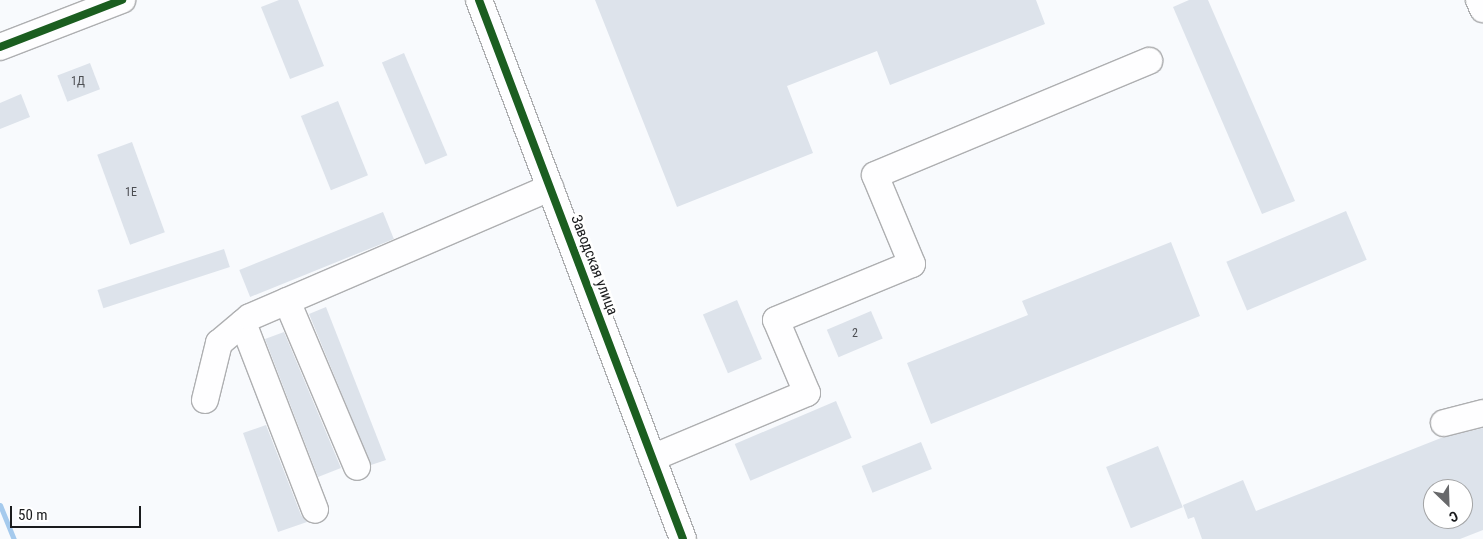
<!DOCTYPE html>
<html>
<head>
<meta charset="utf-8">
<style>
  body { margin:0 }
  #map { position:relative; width:1483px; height:539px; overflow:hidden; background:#f8fafd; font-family:"Roboto Condensed",sans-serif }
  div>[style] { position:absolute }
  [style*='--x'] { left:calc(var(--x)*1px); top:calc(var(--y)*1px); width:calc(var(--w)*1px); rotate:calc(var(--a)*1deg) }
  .stream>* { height:5px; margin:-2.5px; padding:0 2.5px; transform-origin:2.5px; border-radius:2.5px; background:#a5caed }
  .building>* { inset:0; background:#dde3eb; transform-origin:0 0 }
  .roads { filter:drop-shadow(1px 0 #aeafb1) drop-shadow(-1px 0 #aeafb1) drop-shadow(0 1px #aeafb1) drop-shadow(0 -1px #aeafb1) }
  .minor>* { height:26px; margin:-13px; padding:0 13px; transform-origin:13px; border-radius:13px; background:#fefeff }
  .cycleway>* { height:8px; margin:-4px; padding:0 4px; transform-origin:4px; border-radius:4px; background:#1b5e20 }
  span { translate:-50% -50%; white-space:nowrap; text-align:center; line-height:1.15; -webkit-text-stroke:5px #fff; paint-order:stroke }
  .number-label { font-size:12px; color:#4c4e52 }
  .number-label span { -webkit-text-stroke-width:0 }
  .street-label { font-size:15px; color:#1a1b1d }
  .north { position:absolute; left:1423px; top:479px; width:50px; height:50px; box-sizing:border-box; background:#fff; border:1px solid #a3a4a5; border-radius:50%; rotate:156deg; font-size:14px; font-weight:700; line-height:20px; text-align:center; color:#1a1b1d }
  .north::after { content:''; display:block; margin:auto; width:18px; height:22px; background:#68696b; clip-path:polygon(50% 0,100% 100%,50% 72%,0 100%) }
  .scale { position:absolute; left:10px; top:506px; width:131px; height:22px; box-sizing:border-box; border:2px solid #1a1b1d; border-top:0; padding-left:6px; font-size:15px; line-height:18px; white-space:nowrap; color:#1a1b1d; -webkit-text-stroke:4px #fff; paint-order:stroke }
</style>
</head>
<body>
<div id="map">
  <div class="stream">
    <i style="--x:0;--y:505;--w:37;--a:68"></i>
  </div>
  <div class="building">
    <i style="clip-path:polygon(279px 0,298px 0,324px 66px,290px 79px,261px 7px)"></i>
    <i style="clip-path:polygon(595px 0,1036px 0,1045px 24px,890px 85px,877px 51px,787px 86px,813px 153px,677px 207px)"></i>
    <i style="clip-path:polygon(1189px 0,1208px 0,1295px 201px,1262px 214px,1173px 7px)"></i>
    <i style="left:404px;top:53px;width:111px;height:24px;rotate:67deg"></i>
    <i style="left:90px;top:63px;width:28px;height:35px;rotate:69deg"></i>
    <i style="clip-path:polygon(21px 94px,30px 117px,0 129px,0 103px)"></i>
    <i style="left:338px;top:101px;width:80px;height:40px;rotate:68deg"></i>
    <i style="left:132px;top:142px;width:96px;height:37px;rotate:70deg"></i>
    <i style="left:1346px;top:211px;width:53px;height:130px;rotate:67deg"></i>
    <i style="left:383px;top:212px;width:29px;height:155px;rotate:68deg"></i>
    <i style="clip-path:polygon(1171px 242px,1200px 316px,931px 424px,907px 363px,1028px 315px,1022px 301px)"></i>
    <i style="left:224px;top:249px;width:19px;height:133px;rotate:72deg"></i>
    <i style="left:737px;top:300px;width:64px;height:37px;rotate:67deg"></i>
    <i style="clip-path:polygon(326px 307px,386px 460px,371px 465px,309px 314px)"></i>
    <i style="left:871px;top:311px;width:30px;height:48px;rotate:67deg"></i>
    <i style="clip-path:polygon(284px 332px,341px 468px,318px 477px,265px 339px)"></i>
    <i style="left:836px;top:401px;width:40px;height:110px;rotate:67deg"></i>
    <i style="clip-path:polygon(266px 425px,301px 515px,307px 522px,278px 532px,243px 433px)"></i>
    <i style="clip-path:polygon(evenodd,1483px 428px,1483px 530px,1460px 539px,1202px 539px,1194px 517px,1188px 519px,1183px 505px,1243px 480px,1256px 511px,1441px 438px,1483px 428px,1433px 489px,1463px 489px,1463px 519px,1433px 519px,1433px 489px)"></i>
    <i style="left:921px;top:442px;width:29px;height:64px;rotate:68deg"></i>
    <i style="left:1158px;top:446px;width:66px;height:56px;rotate:68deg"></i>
  </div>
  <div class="roads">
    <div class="minor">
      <i style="--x:479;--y:0;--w:576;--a:69.27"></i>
      <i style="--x:1479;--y:0;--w:10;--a:66"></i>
      <i style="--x:0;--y:47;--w:131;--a:-21.1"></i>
      <i style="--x:287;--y:301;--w:180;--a:67.1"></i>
      <i style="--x:243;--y:323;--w:200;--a:68.9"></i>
      <i style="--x:205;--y:400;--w:59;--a:-76.2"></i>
      <i style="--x:219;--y:343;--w:40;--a:-40"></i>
      <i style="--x:250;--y:317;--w:327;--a:-23.3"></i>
      <i style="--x:1444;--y:423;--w:40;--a:-14.4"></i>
      <i style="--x:652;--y:458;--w:168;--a:-22.8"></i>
      <i style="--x:807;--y:393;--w:79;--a:-113"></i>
      <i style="--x:776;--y:320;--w:147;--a:-22.4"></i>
      <i style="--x:912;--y:264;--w:96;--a:-112.6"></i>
      <i style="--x:875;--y:175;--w:297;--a:-22.6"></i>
    </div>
  </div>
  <div class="cycleway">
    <i style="--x:479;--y:0;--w:576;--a:69.27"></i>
    <i style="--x:0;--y:47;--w:131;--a:-21.1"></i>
  </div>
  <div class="number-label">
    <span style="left:78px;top:82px">1Д</span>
    <span style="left:131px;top:193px">1Е</span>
    <span style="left:855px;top:334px">2</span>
  </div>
  <div class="street-label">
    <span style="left:594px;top:265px;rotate:69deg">Заводская улица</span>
  </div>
  <div class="north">С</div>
  <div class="scale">50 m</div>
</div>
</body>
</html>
